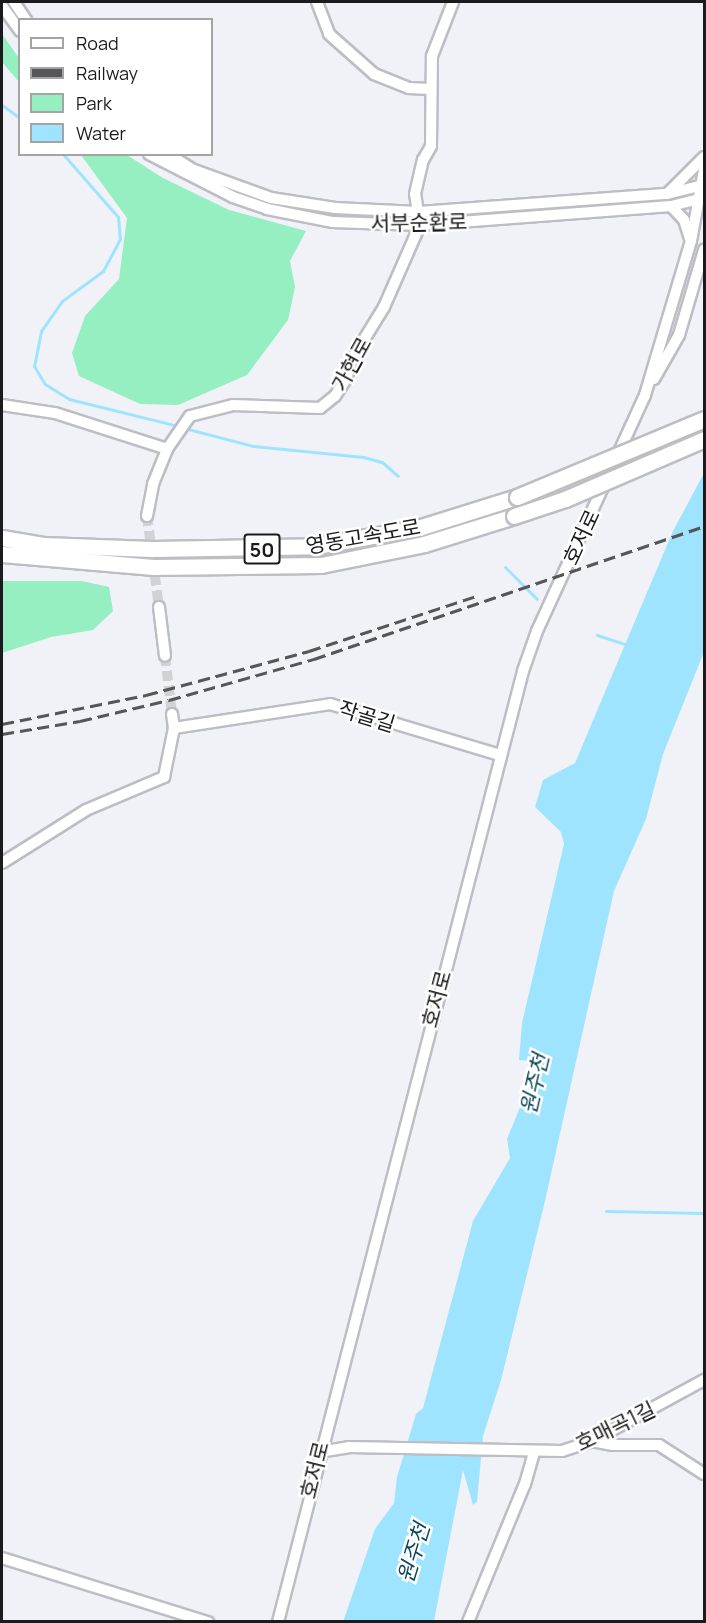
<!DOCTYPE html>
<html>
<head>
<meta charset="utf-8">
<style>
  body { margin:0 }
  #map { position:relative; width:706px; height:1623px; overflow:hidden; background:#f0f2f7; font-family:Manrope,"Noto Sans KR",sans-serif }
  div>[style] { position:absolute }
  [style*='--x'] { left:calc(var(--x)*1px); top:calc(var(--y)*1px); width:calc(var(--w)*1px); rotate:calc(var(--a)*1deg) }
  .green>* { inset:0; background:#96efc0 }
  .water>* { inset:0; background:#9fe4fe }
  .stream>* { height:3px; margin:-1.5px; padding:0 1.5px; transform-origin:1.5px; border-radius:1.5px; background:#9fe4fe }
  .minor-tunnel>* { height:10px; margin-top:-5px; transform-origin:0; background:repeating-linear-gradient(90deg,#d0d2d6 0 10px,transparent 0 15px) }
  .roads { filter:drop-shadow(2px 0 #bdbec4) drop-shadow(-2px 0 #bdbec4) drop-shadow(0 2px #bdbec4) drop-shadow(0 -2px #bdbec4) }
  .minor>* { height:10px; margin:-5px; padding:0 5px; transform-origin:5px; border-radius:5px; background:#fff }
  .highway>* { height:15px; margin:-7.5px; padding:0 7.5px; transform-origin:7.5px; border-radius:7.5px; background:#fff }
  .rail>* { height:3px; margin-top:-1.5px; transform-origin:0; background:repeating-linear-gradient(90deg,#565659 0 12px,transparent 0 18px) }
  .bridges { filter:drop-shadow(2px 0 #bdbec4) drop-shadow(-2px 0 #bdbec4) drop-shadow(0 2px #bdbec4) drop-shadow(0 -2px #bdbec4) }
  .highway-bridge>* { height:15px; margin:-7.5px; padding:0 7.5px; transform-origin:7.5px; border-radius:7.5px; background:#fff }
  span { translate:-50% -50%; white-space:nowrap; text-align:center; line-height:1.15; -webkit-text-stroke:5px #fff; paint-order:stroke }
  .shield-label span { padding:2px 4px; background:#fff; border:2px solid; border-radius:4px; -webkit-text-stroke-width:0 }
  .shield-label { font-size:20px; color:#1b1b1d; font-weight:700 }
  .street-label { font-size:21px; color:#1b1b1d }
  .water-label { font-size:22px; color:#0d4759; font-style:italic }
  .frame { position:absolute; inset:0; border:3px solid #1b1b1d; pointer-events:none }
  .legend { position:absolute; left:18px; top:18px; width:195px; height:138px; box-sizing:border-box; background:#fff; border:2px solid #a4a4a5; margin:0; padding:8px 10px; list-style:none; font-size:18px; color:#1b1b1d }
  .legend li { display:flex; align-items:center; gap:12px; height:30px }
  .legend b { width:30px; border:2px solid #a4a4a5 }
</style>
</head>
<body>
<div id="map">
  <div class="green">
    <i style="clip-path:polygon(2px 34px,19px 58px,19px 82px,2px 62px)"></i>
    <i style="clip-path:polygon(81px 155px,127px 155px,163px 178px,229px 210px,306px 231px,290px 261px,295px 287px,288px 320px,247px 375px,178px 405px,140px 404px,79px 376px,72px 353px,85px 316px,119px 279px,127px 218px)"></i>
    <i style="clip-path:polygon(2px 581px,82px 581px,109px 587px,113px 611px,93px 630px,51px 637px,2px 653px)"></i>
  </div>
  <div class="water">
    <i style="clip-path:polygon(704px 473px,704px 652px,663px 754px,646px 819px,614px 891px,545px 1201px,501px 1380px,483px 1436px,477px 1502px,473px 1505px,463px 1470px,434px 1621px,343px 1622px,375px 1529px,394px 1503px,397px 1477px,416px 1414px,423px 1408px,473px 1221px,510px 1158px,507px 1139px,530px 1083px,532px 1061px,519px 1060px,522px 1023px,564px 844px,561px 832px,535px 807px,543px 780px,575px 763px,673px 531px)"></i>
  </div>
  <div class="stream">
    <i style="--x:2;--y:105;--w:22;--a:36"></i>
    <i style="--x:63;--y:154;--w:84;--a:48.9"></i>
    <i style="--x:118;--y:217;--w:22;--a:85"></i>
    <i style="--x:120;--y:239;--w:36;--a:118"></i>
    <i style="--x:103;--y:271;--w:51;--a:143.8"></i>
    <i style="--x:62;--y:301;--w:37;--a:125"></i>
    <i style="--x:41;--y:331;--w:36;--a:101"></i>
    <i style="--x:34;--y:366;--w:21;--a:59"></i>
    <i style="--x:45;--y:384;--w:28;--a:32"></i>
    <i style="--x:69;--y:399;--w:112;--a:13.9"></i>
    <i style="--x:184;--y:428;--w:71;--a:14.6"></i>
    <i style="--x:253;--y:446;--w:111;--a:5.7"></i>
    <i style="--x:363;--y:457;--w:20;--a:15"></i>
    <i style="--x:382;--y:462;--w:21;--a:41"></i>
    <i style="--x:505;--y:567;--w:45;--a:45"></i>
    <i style="--x:597;--y:635;--w:32;--a:18"></i>
    <i style="--x:606;--y:1211;--w:98;--a:1.2"></i>
  </div>
  <div class="minor-tunnel">
    <i style="--x:147;--y:516;--w:92;--a:82.5"></i>
    <i style="--x:165;--y:656;--w:58;--a:83.1"></i>
  </div>
  <div class="roads">
    <div class="minor">
      <i style="--x:14;--y:2;--w:22;--a:56"></i>
      <i style="--x:317;--y:2;--w:34;--a:69"></i>
      <i style="--x:329;--y:34;--w:60;--a:41.6"></i>
      <i style="--x:374;--y:74;--w:38;--a:22"></i>
      <i style="--x:409;--y:88;--w:21;--a:3"></i>
      <i style="--x:2;--y:6;--w:31;--a:54"></i>
      <i style="--x:149;--y:154;--w:94;--a:27.1"></i>
      <i style="--x:233;--y:197;--w:36;--a:19"></i>
      <i style="--x:267;--y:209;--w:66;--a:11.3"></i>
      <i style="--x:332;--y:222;--w:88;--a:2"></i>
      <i style="--x:420;--y:225;--w:252;--a:-4.3"></i>
      <i style="--x:671;--y:206;--w:34;--a:-14"></i>
      <i style="--x:168;--y:154;--w:31;--a:32"></i>
      <i style="--x:194;--y:170;--w:82;--a:20"></i>
      <i style="--x:271;--y:198;--w:65;--a:8.9"></i>
      <i style="--x:335;--y:208;--w:84;--a:2.7"></i>
      <i style="--x:419;--y:212;--w:249;--a:-4.2"></i>
      <i style="--x:667;--y:194;--w:38;--a:-14"></i>
      <i style="--x:668;--y:193;--w:51;--a:-45"></i>
      <i style="--x:671;--y:206;--w:19;--a:47"></i>
      <i style="--x:684;--y:220;--w:22;--a:72"></i>
      <i style="--x:654;--y:379;--w:51;--a:-60.4"></i>
      <i style="--x:679;--y:335;--w:89;--a:-73.6"></i>
      <i style="--x:2;--y:405;--w:54;--a:8.6"></i>
      <i style="--x:55;--y:413;--w:118;--a:17.8"></i>
      <i style="--x:147;--y:516;--w:33;--a:-79"></i>
      <i style="--x:153;--y:484;--w:38;--a:-68"></i>
      <i style="--x:167;--y:449;--w:40;--a:-55.1"></i>
      <i style="--x:190;--y:416;--w:44;--a:-14.3"></i>
      <i style="--x:233;--y:405;--w:87;--a:2"></i>
      <i style="--x:320;--y:408;--w:19;--a:-39"></i>
      <i style="--x:335;--y:396;--w:20;--a:-57"></i>
      <i style="--x:346;--y:379;--w:21;--a:-73"></i>
      <i style="--x:352;--y:359;--w:61;--a:-58.4"></i>
      <i style="--x:384;--y:307;--w:90;--a:-66.3"></i>
      <i style="--x:420;--y:225;--w:31;--a:-99"></i>
      <i style="--x:415;--y:194;--w:35;--a:-77"></i>
      <i style="--x:423;--y:160;--w:16;--a:-60"></i>
      <i style="--x:431;--y:146;--w:90;--a:-89.4"></i>
      <i style="--x:432;--y:56;--w:58;--a:-68.7"></i>
      <i style="--x:159;--y:607;--w:49;--a:83"></i>
      <i style="--x:172;--y:714;--w:14;--a:82"></i>
      <i style="--x:174;--y:728;--w:158;--a:-8.7"></i>
      <i style="--x:330;--y:704;--w:177;--a:16.7"></i>
      <i style="--x:2;--y:863;--w:99;--a:-32.2"></i>
      <i style="--x:86;--y:810;--w:85;--a:-22.9"></i>
      <i style="--x:164;--y:777;--w:50;--a:-78.5"></i>
      <i style="--x:592;--y:1441;--w:21;--a:11"></i>
      <i style="--x:613;--y:1445;--w:46;--a:0"></i>
      <i style="--x:659;--y:1445;--w:54;--a:32.8"></i>
      <i style="--x:319;--y:1452;--w:30;--a:-9"></i>
      <i style="--x:349;--y:1447;--w:213;--a:1.1"></i>
      <i style="--x:562;--y:1451;--w:32;--a:-18"></i>
      <i style="--x:592;--y:1441;--w:128;--a:-28.6"></i>
      <i style="--x:2;--y:1558;--w:216;--a:17.3"></i>
      <i style="--x:278;--y:1622;--w:982;--a:-75.55"></i>
      <i style="--x:523;--y:671;--w:42;--a:-70.7"></i>
      <i style="--x:537;--y:631;--w:260;--a:-65.4"></i>
      <i style="--x:645;--y:395;--w:161;--a:-73.4"></i>
      <i style="--x:691;--y:241;--w:72;--a:-79.6"></i>
      <i style="--x:468;--y:1622;--w:149;--a:-67.6"></i>
      <i style="--x:525;--y:1484;--w:32;--a:-74"></i>
    </div>
    <div class="highway">
      <i style="--x:2;--y:538;--w:43;--a:9.5"></i>
      <i style="--x:44;--y:545;--w:108;--a:2.1"></i>
      <i style="--x:152;--y:549;--w:164;--a:-1"></i>
      <i style="--x:316;--y:546;--w:104;--a:-10"></i>
      <i style="--x:418;--y:528;--w:104;--a:-17.4"></i>
      <i style="--x:2;--y:554;--w:152;--a:4.9"></i>
      <i style="--x:153;--y:567;--w:168;--a:-0.7"></i>
      <i style="--x:321;--y:565;--w:105;--a:-11.5"></i>
      <i style="--x:424;--y:544;--w:94;--a:-17.3"></i>
    </div>
  </div>
  <div class="rail">
    <i style="--x:2;--y:724;--w:147;--a:-11.4"></i>
    <i style="--x:146;--y:695;--w:169;--a:-15.1"></i>
    <i style="--x:309;--y:651;--w:179;--a:-18.2"></i>
    <i style="--x:2;--y:734;--w:79;--a:-9.5"></i>
    <i style="--x:80;--y:721;--w:91;--a:-13.3"></i>
    <i style="--x:169;--y:700;--w:151;--a:-15.8"></i>
    <i style="--x:314;--y:659;--w:412;--a:-18.8"></i>
  </div>
  <div class="bridges">
    <div class="highway-bridge">
      <i style="--x:517;--y:497;--w:203;--a:-22.6"></i>
      <i style="--x:514;--y:516;--w:54;--a:-18.4"></i>
      <i style="--x:565;--y:499;--w:151;--a:-23.3"></i>
    </div>
  </div>
  <div class="shield-label">
    <span style="left:262px;top:549px">50</span>
  </div>
  <div class="street-label">
    <span style="left:419px;top:222px;rotate:-1deg">서부순환로</span>
    <span style="left:351px;top:364px;rotate:-61deg">가현로</span>
    <span style="left:363px;top:536px;rotate:-10deg">영동고속도로</span>
    <span style="left:581px;top:537px;rotate:-65deg">호저로</span>
    <span style="left:367px;top:716px;rotate:17deg">작골길</span>
    <span style="left:436px;top:999px;rotate:-75deg">호저로</span>
    <span style="left:615px;top:1426px;rotate:-26deg">호매곡1길</span>
    <span style="left:314px;top:1470px;rotate:-76deg">호저로</span>
  </div>
  <div class="water-label">
    <span style="left:535px;top:1084px;rotate:-77deg">원주천</span>
    <span style="left:414px;top:1553px;rotate:-73deg">원주천</span>
  </div>
  <div class="frame"></div>
  <ul class="legend">
  <li><b style="height:8px;background:#fff"></b>Road</li>
  <li><b style="height:8px;background:#565659"></b>Railway</li>
  <li><b style="height:16px;background:#96efc0"></b>Park</li>
  <li><b style="height:16px;background:#9fe4fe"></b>Water</li>
  </ul>
</div>
</body>
</html>
